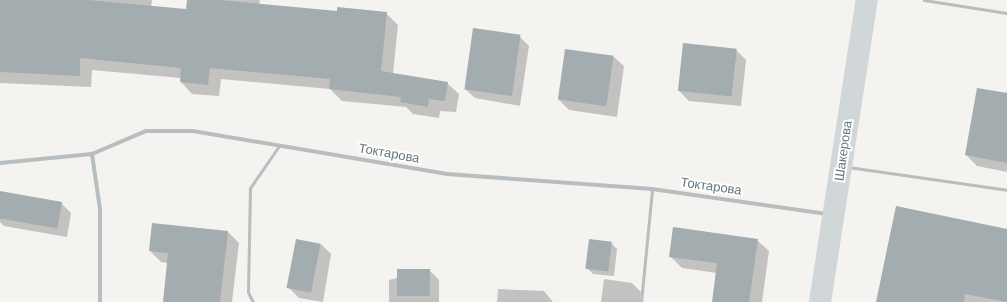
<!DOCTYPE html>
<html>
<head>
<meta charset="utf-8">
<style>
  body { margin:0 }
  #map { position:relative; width:1007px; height:302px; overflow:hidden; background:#f4f3f0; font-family:"DM Sans",sans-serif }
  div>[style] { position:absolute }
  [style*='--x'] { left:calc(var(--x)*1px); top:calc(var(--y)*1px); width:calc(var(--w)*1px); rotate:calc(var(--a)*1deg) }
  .shadow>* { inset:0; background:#0003 }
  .building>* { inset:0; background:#a3acaf; transform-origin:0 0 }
  .lane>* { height:3px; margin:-1.5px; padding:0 1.5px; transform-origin:1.5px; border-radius:1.5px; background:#b8bec0 }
  .street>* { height:4px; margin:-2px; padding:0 2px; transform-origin:2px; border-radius:2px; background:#b8bec0 }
  .secondary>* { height:22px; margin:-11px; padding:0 11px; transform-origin:11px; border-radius:11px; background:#d1d6d9 }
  span { translate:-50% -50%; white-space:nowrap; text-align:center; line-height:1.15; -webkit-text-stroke:4px #fff; paint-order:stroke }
  .street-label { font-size:13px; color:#65787f }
</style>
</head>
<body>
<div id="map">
  <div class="shadow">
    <i style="clip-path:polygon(0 0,152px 0,151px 7px,187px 11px,188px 0,260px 0,259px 5px,338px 12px,386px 13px,398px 25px,393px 74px,447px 83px,459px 94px,456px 112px,440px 111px,439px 118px,413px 114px,406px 107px,342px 101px,330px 89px,221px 79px,219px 96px,192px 94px,181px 82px,181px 78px,92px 70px,91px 87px,0 83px)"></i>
    <i style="clip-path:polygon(519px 36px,529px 46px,520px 106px,475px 98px,465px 89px)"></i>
    <i style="clip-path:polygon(566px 50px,614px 57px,624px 66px,617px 117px,569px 110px,559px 100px)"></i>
    <i style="clip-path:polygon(736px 50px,746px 60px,741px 106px,689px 101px,679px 91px)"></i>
    <i style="clip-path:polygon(1007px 94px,1007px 172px,977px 166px,966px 155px)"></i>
    <i style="clip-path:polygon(0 192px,61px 203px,71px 213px,67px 237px,4px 226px,0 222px)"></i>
    <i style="clip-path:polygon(228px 232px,239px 243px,232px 302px,164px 302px,168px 263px,161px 262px,150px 251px)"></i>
    <i style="clip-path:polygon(1007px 234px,1007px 302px,877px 302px)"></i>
    <i style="clip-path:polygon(757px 240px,769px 251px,762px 302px,713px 302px,717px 273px,682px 268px,670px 256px)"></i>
    <i style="clip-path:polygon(611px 243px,617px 249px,614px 276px,593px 274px,587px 268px)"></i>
    <i style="clip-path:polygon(321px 244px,331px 254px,323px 302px,299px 298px,289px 288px)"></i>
    <i style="clip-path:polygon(429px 270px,439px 280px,439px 302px,389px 302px,389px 280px)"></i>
    <i style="clip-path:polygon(604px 279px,632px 283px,641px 292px,640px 302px,601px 302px)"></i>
    <i style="clip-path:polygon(498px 289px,544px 291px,553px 302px,497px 302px)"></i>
  </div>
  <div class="building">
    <i style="clip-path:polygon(0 0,88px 0,186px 9px,187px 0,219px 0,337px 11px,337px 7px,387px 12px,381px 71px,448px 82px,445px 101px,429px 99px,428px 107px,400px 102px,401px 97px,329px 89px,330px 79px,210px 68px,208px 85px,180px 82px,181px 68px,80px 58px,80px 76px,0 72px)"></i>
    <i style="left:473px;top:28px;width:48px;height:62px;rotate:8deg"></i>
    <i style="left:683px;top:43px;width:54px;height:48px;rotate:6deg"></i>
    <i style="left:565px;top:49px;width:49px;height:51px;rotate:8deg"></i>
    <i style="clip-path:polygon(977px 88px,1007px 93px,1007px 163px,965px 155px)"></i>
    <i style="left:0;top:191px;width:63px;height:27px;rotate:10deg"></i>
    <i style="clip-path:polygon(896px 206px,1007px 229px,1007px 302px,965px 294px,964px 302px,876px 302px)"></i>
    <i style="clip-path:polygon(152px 223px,228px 231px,220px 302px,163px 302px,168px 253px,149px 251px)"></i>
    <i style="clip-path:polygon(673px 227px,758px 239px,749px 302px,712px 302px,717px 263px,669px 257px)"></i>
    <i style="left:296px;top:239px;width:25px;height:50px;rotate:11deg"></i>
    <i style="left:589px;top:239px;width:23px;height:30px;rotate:7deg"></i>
    <i style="left:430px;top:269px;width:27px;height:33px;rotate:90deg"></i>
  </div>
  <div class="lane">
    <i style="--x:924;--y:0;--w:84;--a:8.9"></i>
    <i style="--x:848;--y:167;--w:161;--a:8.2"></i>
    <i style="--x:253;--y:302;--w:11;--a:-117"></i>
    <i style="--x:248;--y:292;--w:104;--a:-88.9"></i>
    <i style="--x:250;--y:188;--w:51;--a:-55.4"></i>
    <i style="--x:641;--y:302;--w:114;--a:-84.4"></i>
  </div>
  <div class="street">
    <i style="--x:0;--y:163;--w:92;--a:-5.6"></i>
    <i style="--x:100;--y:302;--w:93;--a:-90"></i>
    <i style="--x:100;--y:209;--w:56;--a:-98.3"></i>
    <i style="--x:92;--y:154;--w:59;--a:-23.1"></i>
    <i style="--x:146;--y:131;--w:47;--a:0"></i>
    <i style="--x:193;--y:131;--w:258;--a:9.6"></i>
    <i style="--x:447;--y:174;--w:206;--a:4.2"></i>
    <i style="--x:652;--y:189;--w:177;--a:8.1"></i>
  </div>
  <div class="secondary">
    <i style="--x:820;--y:302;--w:306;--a:-81.2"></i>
  </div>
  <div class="street-label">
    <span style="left:844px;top:151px;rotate:-82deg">Шакерова</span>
    <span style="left:389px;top:154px;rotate:10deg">Токтарова</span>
    <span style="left:711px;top:187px;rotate:8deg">Токтарова</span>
  </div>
</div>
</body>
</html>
